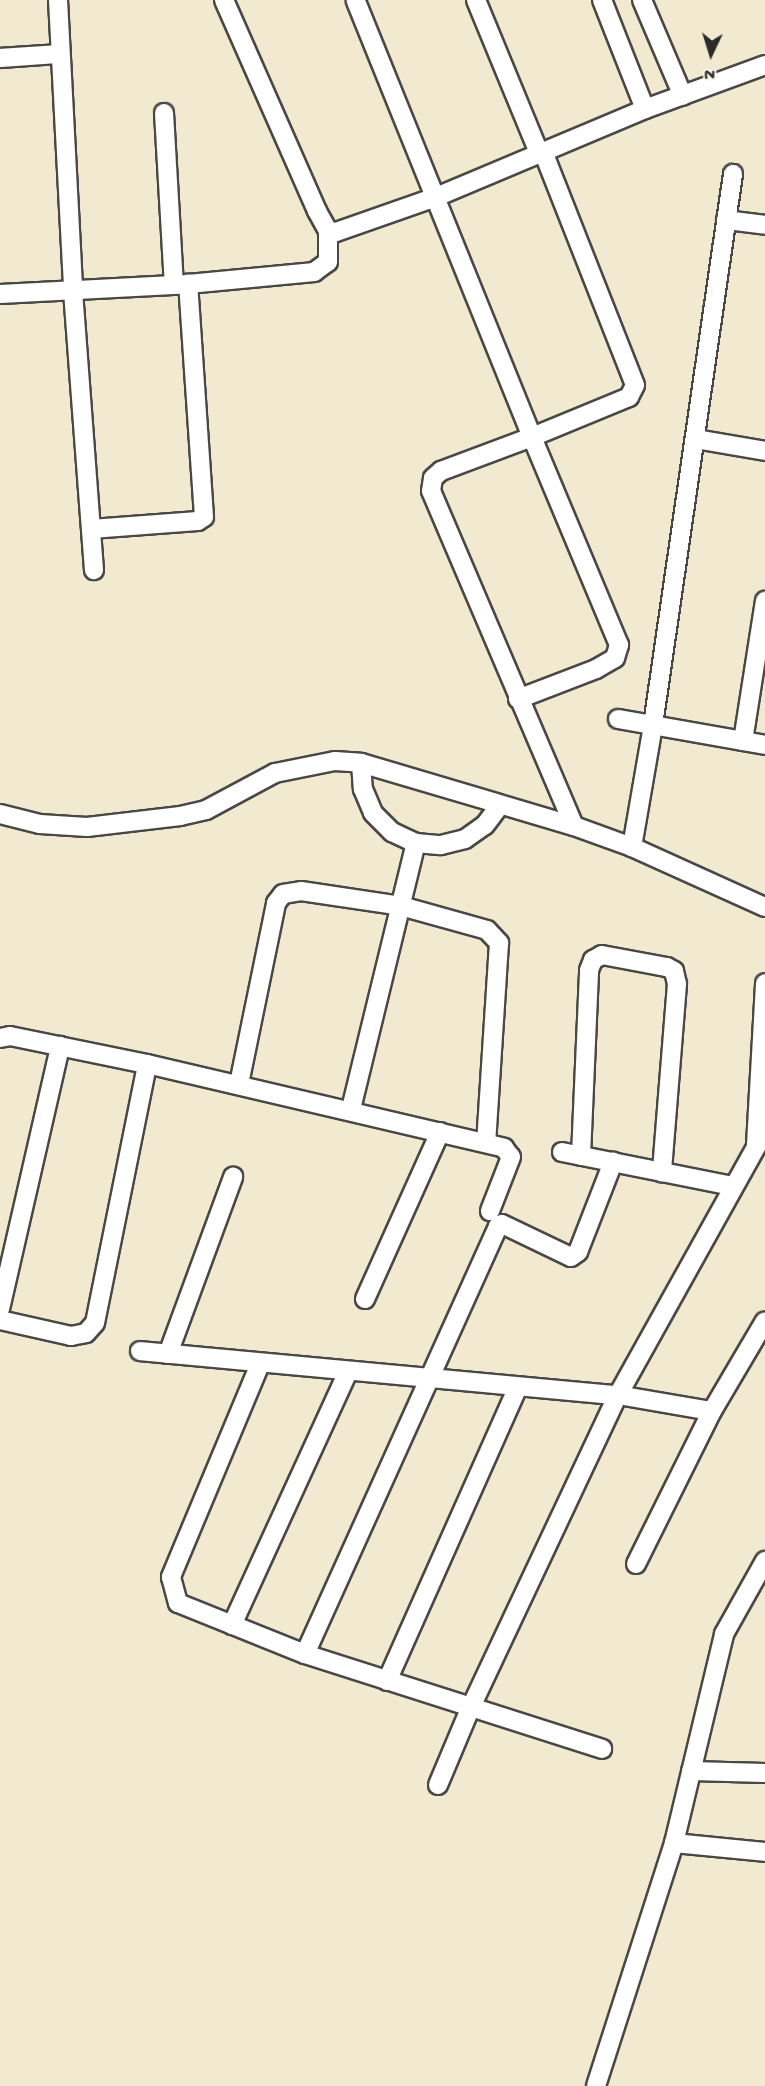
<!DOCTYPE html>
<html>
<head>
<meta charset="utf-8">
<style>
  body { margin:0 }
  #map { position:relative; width:765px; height:2086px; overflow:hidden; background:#f1e9d0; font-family:"Gochi Hand",sans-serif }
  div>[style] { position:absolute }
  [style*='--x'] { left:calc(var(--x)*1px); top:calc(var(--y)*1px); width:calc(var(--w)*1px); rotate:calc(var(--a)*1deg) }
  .roads { filter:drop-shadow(2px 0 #494844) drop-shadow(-2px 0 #494844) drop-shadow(0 2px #494844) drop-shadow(0 -2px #494844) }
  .minor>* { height:18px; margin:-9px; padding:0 9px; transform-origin:9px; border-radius:9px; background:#fff }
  span { translate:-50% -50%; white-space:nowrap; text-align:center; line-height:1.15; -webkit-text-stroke:6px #fbf7ec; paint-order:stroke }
  .north { position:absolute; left:681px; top:24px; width:60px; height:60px; -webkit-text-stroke:4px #fbf7ec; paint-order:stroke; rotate:184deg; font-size:16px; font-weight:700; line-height:24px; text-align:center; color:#2b2b2b }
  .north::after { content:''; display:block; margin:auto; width:21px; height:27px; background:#2b2b2b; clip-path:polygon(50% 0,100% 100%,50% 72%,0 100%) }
</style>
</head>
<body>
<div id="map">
  <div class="roads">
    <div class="minor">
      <i style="--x:58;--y:0;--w:291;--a:87"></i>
      <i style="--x:73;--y:291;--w:280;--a:85.7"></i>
      <i style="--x:224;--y:0;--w:231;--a:66.2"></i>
      <i style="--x:317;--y:211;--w:23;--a:61"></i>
      <i style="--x:328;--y:231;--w:8;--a:7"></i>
      <i style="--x:336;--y:232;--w:106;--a:-19.3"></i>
      <i style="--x:436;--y:197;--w:227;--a:-22.8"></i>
      <i style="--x:645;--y:109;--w:117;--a:-111.5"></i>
      <i style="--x:476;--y:0;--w:165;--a:67.6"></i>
      <i style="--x:642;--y:0;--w:104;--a:66.9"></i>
      <i style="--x:0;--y:58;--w:59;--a:-3.9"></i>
      <i style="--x:645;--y:109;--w:128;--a:-20.1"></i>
      <i style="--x:164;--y:113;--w:172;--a:86.7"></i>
      <i style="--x:726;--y:220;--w:39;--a:7"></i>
      <i style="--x:0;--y:294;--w:188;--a:-3"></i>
      <i style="--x:188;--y:284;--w:127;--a:-5.4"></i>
      <i style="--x:314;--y:272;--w:17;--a:-36"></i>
      <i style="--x:328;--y:262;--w:31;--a:-90"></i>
      <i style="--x:695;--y:439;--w:71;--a:9.7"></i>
      <i style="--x:91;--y:529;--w:107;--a:-4.3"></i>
      <i style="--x:198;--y:521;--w:7;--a:-34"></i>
      <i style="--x:204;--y:517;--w:234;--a:-93.9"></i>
      <i style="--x:518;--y:699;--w:84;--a:-21"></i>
      <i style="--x:596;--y:669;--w:22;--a:-30"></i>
      <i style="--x:615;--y:658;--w:14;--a:-73"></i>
      <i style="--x:619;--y:645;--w:225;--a:-112.7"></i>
      <i style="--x:532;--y:437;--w:105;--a:-22.4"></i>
      <i style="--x:629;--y:397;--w:13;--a:-63"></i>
      <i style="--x:635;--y:385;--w:251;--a:-111.5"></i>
      <i style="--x:618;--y:719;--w:149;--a:10"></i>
      <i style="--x:743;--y:741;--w:142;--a:-81.1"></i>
      <i style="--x:361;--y:763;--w:26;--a:86"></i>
      <i style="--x:363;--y:789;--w:26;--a:67"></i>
      <i style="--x:373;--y:813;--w:27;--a:45"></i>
      <i style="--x:392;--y:832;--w:26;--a:25"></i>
      <i style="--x:416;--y:843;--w:25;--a:5"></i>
      <i style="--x:441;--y:845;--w:25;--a:-14"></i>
      <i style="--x:465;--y:839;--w:24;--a:-35"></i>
      <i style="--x:485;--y:825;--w:25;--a:-53"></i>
      <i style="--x:0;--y:814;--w:41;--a:14"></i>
      <i style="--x:40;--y:824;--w:47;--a:3.7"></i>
      <i style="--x:87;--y:827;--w:94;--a:-6.7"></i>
      <i style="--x:180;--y:816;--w:27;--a:-13"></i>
      <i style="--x:206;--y:810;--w:78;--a:-28.2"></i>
      <i style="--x:275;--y:773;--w:61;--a:-11.3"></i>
      <i style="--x:335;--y:761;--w:26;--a:4"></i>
      <i style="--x:361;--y:763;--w:222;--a:16.5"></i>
      <i style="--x:574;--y:826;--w:364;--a:-113.1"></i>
      <i style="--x:431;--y:491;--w:13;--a:-81"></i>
      <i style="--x:433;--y:478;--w:11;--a:-41"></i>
      <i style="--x:441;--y:471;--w:97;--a:-20.5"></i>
      <i style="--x:532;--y:437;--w:471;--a:-112"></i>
      <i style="--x:574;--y:826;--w:62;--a:19.9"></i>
      <i style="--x:632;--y:847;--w:146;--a:24.3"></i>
      <i style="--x:632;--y:847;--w:124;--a:-80.2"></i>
      <i style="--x:653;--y:725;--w:557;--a:-81.74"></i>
      <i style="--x:0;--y:1038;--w:10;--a:-11"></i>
      <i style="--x:10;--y:1036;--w:140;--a:11.6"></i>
      <i style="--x:147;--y:1064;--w:367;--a:13.2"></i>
      <i style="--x:504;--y:1148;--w:11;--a:52"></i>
      <i style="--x:511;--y:1157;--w:58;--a:111.3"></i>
      <i style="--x:239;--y:1084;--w:185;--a:-78.4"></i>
      <i style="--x:276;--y:903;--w:11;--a:-52"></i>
      <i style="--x:283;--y:894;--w:18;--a:-9"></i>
      <i style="--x:301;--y:891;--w:101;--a:8.5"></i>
      <i style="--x:401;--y:906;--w:89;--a:15.6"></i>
      <i style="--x:487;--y:930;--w:18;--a:47"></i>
      <i style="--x:499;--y:943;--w:200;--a:93.7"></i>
      <i style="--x:351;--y:1109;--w:274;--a:-76.3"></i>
      <i style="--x:756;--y:1145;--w:162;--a:-86.8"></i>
      <i style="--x:562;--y:1152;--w:173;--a:11.3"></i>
      <i style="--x:581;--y:1156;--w:186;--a:-87.5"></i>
      <i style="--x:589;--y:970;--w:11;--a:-68"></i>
      <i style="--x:593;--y:960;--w:10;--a:-29"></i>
      <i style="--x:602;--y:955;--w:66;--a:10.5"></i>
      <i style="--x:667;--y:967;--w:8;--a:30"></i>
      <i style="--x:674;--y:971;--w:13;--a:77"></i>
      <i style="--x:677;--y:984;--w:189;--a:94.6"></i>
      <i style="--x:365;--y:1299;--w:183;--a:-65.8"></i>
      <i style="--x:0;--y:1309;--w:270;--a:-77.1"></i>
      <i style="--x:0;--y:1320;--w:73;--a:12.7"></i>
      <i style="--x:71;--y:1336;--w:15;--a:-11"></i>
      <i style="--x:86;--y:1333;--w:13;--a:-48"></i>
      <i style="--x:95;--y:1323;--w:264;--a:-78.6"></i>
      <i style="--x:140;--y:1351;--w:480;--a:5.3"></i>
      <i style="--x:618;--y:1395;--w:95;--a:9.7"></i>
      <i style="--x:168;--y:1354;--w:189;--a:-69.8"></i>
      <i style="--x:260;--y:1364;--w:231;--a:112.7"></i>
      <i style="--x:171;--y:1577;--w:27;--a:75"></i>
      <i style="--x:178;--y:1603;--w:137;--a:21.9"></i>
      <i style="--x:305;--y:1654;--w:312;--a:17.7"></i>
      <i style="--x:636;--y:1564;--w:171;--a:-63.6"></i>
      <i style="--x:712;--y:1411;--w:104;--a:-59.5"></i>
      <i style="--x:232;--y:1625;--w:278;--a:-65.4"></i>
      <i style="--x:305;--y:1654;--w:470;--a:-65.7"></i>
      <i style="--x:498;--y:1226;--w:4;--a:-27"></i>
      <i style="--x:502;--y:1224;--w:76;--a:25.6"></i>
      <i style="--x:571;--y:1257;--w:9;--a:-36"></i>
      <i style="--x:578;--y:1252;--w:97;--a:-68.7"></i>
      <i style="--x:387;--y:1681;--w:322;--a:-66"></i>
      <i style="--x:691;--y:1771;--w:74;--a:1.5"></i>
      <i style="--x:438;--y:1785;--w:82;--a:-67.2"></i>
      <i style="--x:470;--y:1709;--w:347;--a:-64.8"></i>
      <i style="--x:618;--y:1395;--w:302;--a:-60.9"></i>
      <i style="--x:674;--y:1843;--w:91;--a:5.6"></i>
      <i style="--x:596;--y:2086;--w:255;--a:-72.2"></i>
      <i style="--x:674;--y:1843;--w:215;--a:-76.5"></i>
      <i style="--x:724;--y:1634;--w:84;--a:-60.7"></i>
    </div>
  </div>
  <div class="north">N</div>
</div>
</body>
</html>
